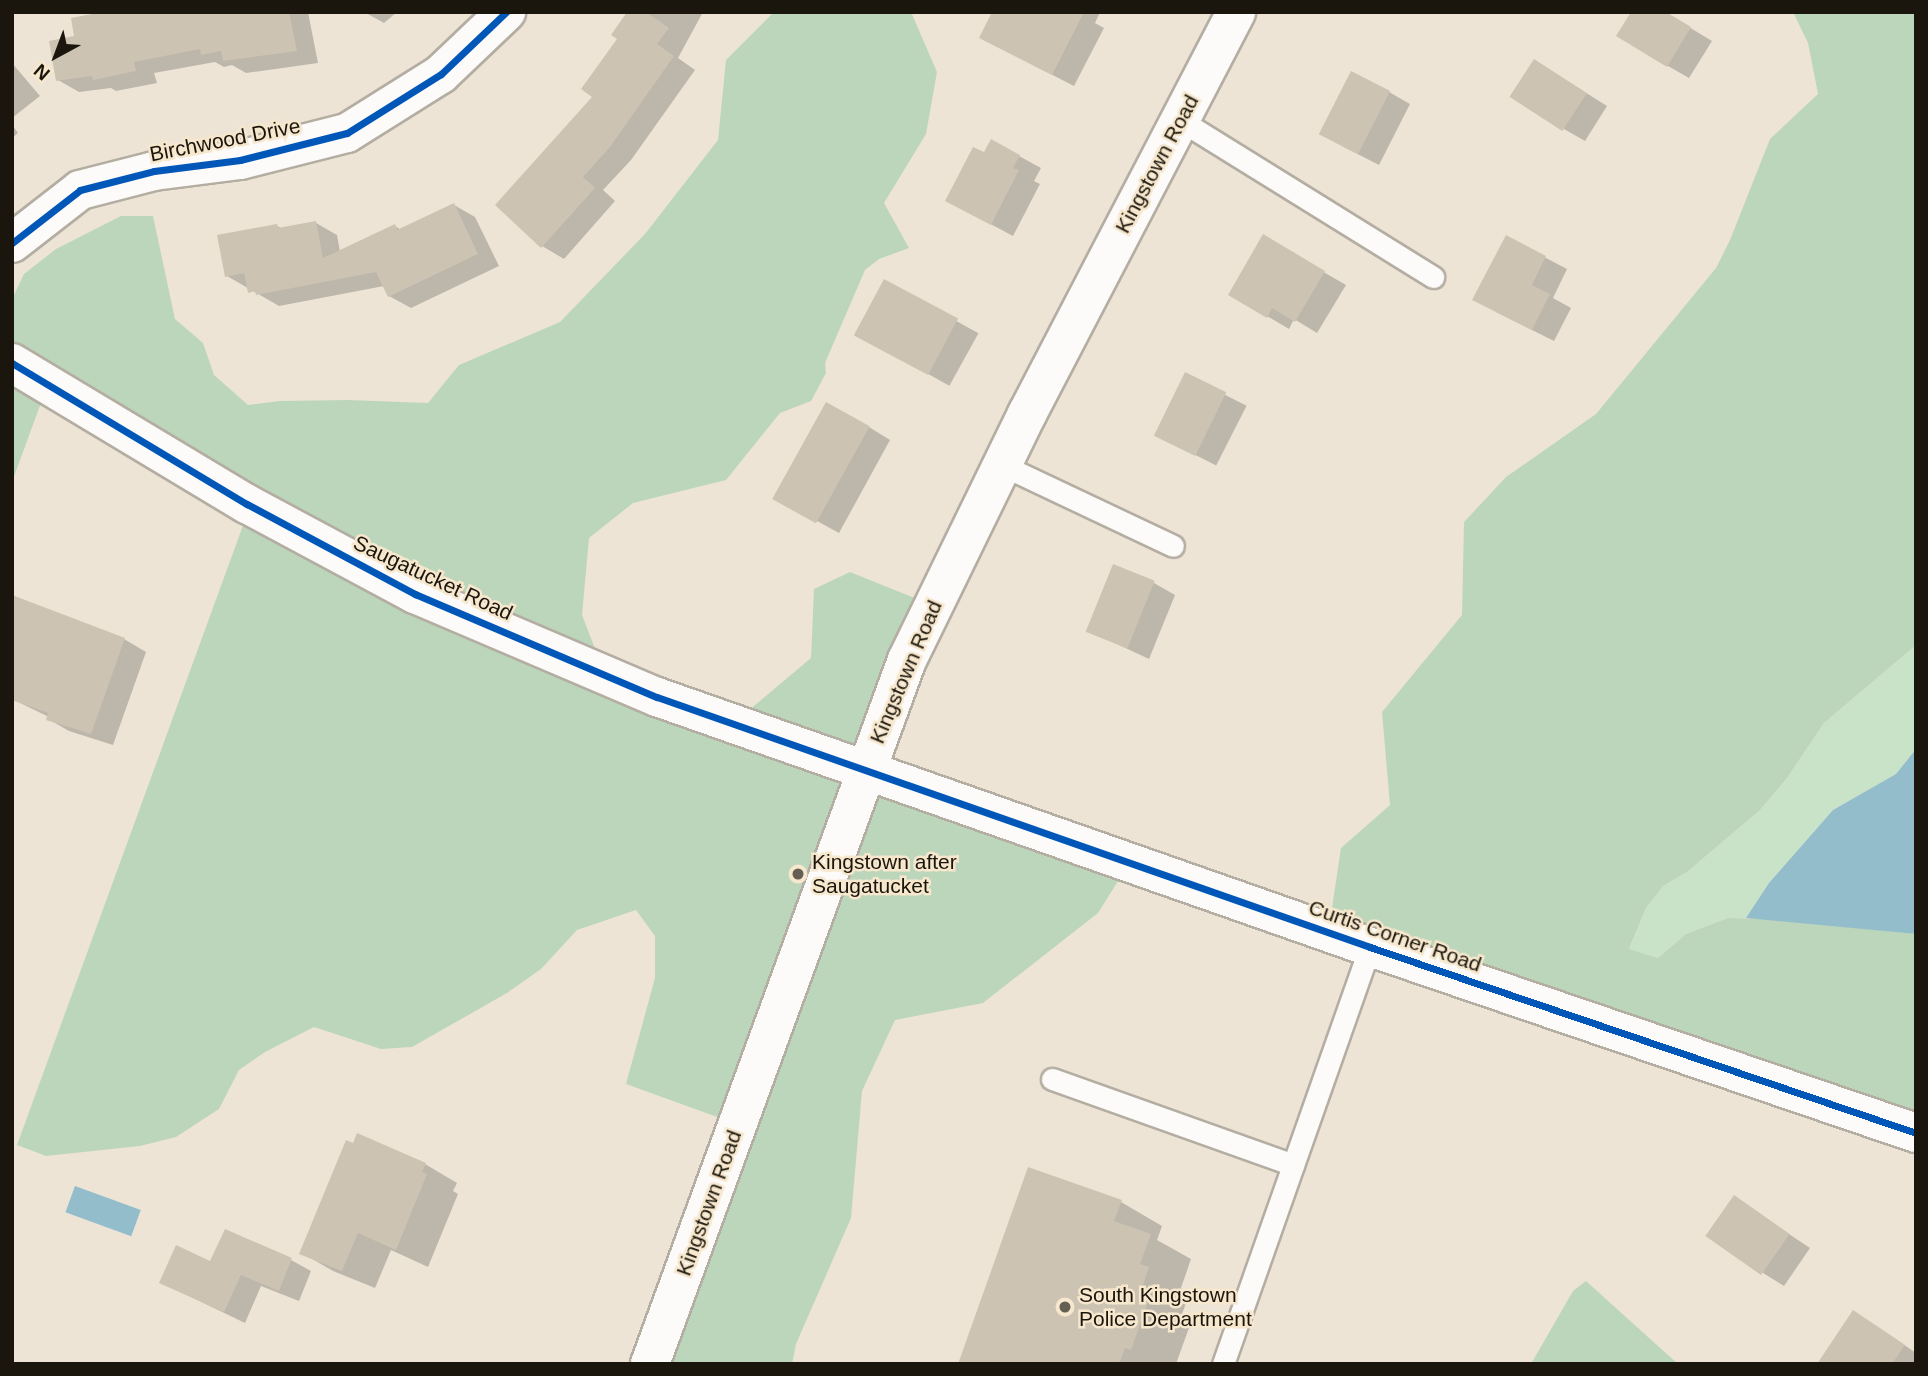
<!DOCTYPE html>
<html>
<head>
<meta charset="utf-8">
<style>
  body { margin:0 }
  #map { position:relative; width:1928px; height:1376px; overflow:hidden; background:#ede4d6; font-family:Helvetica,sans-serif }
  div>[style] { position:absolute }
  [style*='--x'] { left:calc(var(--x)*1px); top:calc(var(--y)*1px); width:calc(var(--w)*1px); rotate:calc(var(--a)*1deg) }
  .green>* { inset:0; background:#c9e3c9 }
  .forest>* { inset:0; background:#bcd6bc }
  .water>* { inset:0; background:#93bdcb; transform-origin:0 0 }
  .shadow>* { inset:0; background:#0003; transform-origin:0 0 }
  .building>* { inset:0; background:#ccc3b3; transform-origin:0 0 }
  .roads { filter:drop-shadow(2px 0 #b4ada2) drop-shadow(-2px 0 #b4ada2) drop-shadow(0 2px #b4ada2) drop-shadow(0 -2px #b4ada2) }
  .lane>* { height:21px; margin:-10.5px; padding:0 10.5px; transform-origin:10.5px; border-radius:10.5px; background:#fcfbf9 }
  .street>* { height:38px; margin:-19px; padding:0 19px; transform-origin:19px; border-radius:19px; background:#fcfbf9 }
  .secondary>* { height:38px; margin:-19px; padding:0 19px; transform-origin:19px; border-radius:19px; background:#fcfbf9 }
  .primary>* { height:38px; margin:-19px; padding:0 19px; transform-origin:19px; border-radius:19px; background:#fcfbf9 }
  .cycleway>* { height:7px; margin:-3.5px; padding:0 3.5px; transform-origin:3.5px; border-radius:3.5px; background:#0057b8 }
  .dots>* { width:19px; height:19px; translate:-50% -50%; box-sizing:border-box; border:4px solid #f6e7cd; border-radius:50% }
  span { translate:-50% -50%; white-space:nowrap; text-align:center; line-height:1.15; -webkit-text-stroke:5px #f6e7cd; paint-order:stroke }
  .street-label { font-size:21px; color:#1b160d }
  .poi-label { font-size:21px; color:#1b160d }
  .left { translate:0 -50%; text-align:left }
  .frame { position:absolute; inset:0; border:14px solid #1b160d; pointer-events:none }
  .north { position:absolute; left:21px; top:21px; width:70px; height:70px; -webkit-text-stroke:5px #f6e7cd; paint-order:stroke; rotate:221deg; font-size:19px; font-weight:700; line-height:28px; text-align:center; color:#1b160d }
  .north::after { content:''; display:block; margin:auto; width:24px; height:32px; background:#1b160d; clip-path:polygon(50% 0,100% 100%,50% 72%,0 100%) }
</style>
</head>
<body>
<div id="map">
  <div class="green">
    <i style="clip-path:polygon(1916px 645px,1916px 749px,1896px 774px,1833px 810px,1769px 883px,1746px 918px,1728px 918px,1686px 934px,1658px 958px,1629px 950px,1646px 908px,1663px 886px,1687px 872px,1760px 810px,1787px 778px,1824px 723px)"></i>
  </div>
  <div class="forest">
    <i style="clip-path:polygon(774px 12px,911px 12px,937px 72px,926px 134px,884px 203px,909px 248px,879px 259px,865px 270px,825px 363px,826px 373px,811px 401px,780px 413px,726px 480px,633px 503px,589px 538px,582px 615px,608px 682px,729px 727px,811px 658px,814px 589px,850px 572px,922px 601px,868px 756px,1125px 870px,1098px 913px,983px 1003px,895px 1020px,862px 1091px,851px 1218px,796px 1344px,792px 1364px,648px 1364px,731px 1122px,626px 1084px,655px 978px,655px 936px,636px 910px,577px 930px,541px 969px,507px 993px,412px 1047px,381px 1049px,314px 1027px,265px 1052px,239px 1070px,219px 1109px,176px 1137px,140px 1146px,46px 1156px,17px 1145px,245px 520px,42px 400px,12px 482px,12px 299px,24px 274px,56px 249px,121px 216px,153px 216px,175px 319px,203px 343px,214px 375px,248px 405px,280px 401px,348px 400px,428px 403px,459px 365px,560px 322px,645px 234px,718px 140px,726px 60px)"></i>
    <i style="clip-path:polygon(1793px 12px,1916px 12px,1916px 645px,1824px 723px,1787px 778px,1760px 810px,1687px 872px,1663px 886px,1646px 908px,1629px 949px,1658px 958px,1686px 934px,1728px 918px,1770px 919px,1916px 934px,1916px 1140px,1329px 928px,1341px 848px,1390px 805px,1382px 712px,1462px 615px,1464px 522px,1506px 477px,1596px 414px,1716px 268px,1730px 240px,1770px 139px,1818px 94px,1808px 43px)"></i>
    <i style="clip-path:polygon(1586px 1281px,1678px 1364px,1531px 1364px,1573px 1291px)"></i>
  </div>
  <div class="water">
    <i style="clip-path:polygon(1916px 749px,1916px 934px,1746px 918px,1769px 883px,1833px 810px,1896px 774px)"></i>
    <i style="left:75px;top:1186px;width:70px;height:28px;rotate:20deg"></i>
  </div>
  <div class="shadow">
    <i style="clip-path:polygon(113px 12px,308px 12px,318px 63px,246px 73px,232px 65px,224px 67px,215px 62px,154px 73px,157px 83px,116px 91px,111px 88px,79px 92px,58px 80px,76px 38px)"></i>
    <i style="clip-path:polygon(364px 12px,397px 12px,384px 23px)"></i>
    <i style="clip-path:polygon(629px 12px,703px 12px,678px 58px,695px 70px,631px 160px,603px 190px,615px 201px,564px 259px,542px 246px,595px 97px)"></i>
    <i style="clip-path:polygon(994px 12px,1100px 12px,1095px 23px,1104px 28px,1074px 86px,1002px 49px)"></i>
    <i style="clip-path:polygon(1664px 12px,1712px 41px,1689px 78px,1668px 66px)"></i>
    <i style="clip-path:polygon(12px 63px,40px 96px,12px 118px)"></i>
    <i style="clip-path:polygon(1556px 74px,1607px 106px,1585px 141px,1564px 129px)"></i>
    <i style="clip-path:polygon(1389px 92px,1410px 104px,1379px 165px,1342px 146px)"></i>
    <i style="clip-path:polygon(12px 125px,18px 133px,12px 138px)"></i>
    <i style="clip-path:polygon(985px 155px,1019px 156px,1041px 168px,1034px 181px,1040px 184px,1013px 236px,968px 212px)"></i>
    <i style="clip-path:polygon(454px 205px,475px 217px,499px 266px,411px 308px,389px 296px,384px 286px,279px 306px,227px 276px,277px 226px,283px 229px,316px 223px,337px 235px,340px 252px,395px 226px,401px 230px)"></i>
    <i style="clip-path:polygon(1263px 237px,1346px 285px,1317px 333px,1294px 319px,1289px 329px,1230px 294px)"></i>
    <i style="clip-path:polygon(1506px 237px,1567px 269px,1553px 298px,1571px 308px,1554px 341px,1496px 312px)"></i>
    <i style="left:884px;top:281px;width:108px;height:60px;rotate:29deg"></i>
    <i style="left:1186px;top:375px;width:68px;height:67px;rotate:27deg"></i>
    <i style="clip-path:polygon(869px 427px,890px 440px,839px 533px,797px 510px)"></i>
    <i style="clip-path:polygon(1154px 583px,1175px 595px,1149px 659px,1087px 630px)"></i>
    <i style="clip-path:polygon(124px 639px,146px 652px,113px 745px,69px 731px,48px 719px,49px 717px,12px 699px)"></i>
    <i style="clip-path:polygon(358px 1136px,425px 1164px,457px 1183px,453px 1191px,458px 1194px,428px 1267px,391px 1250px,375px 1288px,333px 1271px,302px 1253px)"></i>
    <i style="clip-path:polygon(1735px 1198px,1810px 1248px,1784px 1286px,1763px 1273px)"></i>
    <i style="clip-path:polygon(1121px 1202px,1162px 1226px,1157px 1240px,1191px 1259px,1181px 1288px,1190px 1293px,1180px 1319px,1190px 1325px,1176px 1364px,960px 1364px)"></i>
    <i style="clip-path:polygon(291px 1260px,311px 1271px,299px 1301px,261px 1286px,245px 1323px,162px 1283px,211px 1263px)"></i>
    <i style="clip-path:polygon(1875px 1325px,1916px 1353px,1916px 1364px,1819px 1364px)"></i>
  </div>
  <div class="building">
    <i style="clip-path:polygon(103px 12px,289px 12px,297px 51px,223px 61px,221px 51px,201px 55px,200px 49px,134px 62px,136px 71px,93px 80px,92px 76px,56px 81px,49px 41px,74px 36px,71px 18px)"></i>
    <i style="clip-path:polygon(627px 12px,646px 12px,669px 28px,657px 44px,674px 56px,610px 147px,583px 177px,595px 188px,541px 248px,495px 205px,592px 97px,581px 89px,617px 39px,611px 35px)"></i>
    <i style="clip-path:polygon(992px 12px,1084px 12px,1052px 75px,979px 38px)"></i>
    <i style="clip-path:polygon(1631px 12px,1666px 12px,1691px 27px,1667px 67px,1616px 36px)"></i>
    <i style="left:1534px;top:59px;width:63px;height:45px;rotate:33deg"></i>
    <i style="left:1351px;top:71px;width:44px;height:71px;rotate:27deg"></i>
    <i style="clip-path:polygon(991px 139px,1020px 155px,1013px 168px,1019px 170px,991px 225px,945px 201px,973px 147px,984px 152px)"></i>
    <i style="clip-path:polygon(454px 203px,478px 254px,388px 297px,376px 272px,256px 295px,255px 291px,248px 293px,244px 273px,225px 277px,217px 235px,277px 224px,278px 228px,316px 221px,323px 258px,395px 224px,397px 230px)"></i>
    <i style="clip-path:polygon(1263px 234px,1325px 271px,1295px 322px,1272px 308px,1267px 318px,1228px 295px)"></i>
    <i style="clip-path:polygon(1506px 235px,1546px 256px,1532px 285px,1550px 294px,1532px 330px,1472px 300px)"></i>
    <i style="left:884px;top:279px;width:84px;height:64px;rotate:28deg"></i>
    <i style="left:1185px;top:372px;width:46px;height:71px;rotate:26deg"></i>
    <i style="left:826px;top:402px;width:50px;height:111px;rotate:29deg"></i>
    <i style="left:1113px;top:564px;width:45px;height:73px;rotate:22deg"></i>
    <i style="clip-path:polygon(12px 595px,125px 638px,91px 734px,46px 720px,48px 713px,12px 700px)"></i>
    <i style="clip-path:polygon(357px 1133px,426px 1163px,422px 1172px,427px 1174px,396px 1250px,358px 1233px,342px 1271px,299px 1254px,346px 1140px,353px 1143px)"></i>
    <i style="clip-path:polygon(1028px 1167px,1122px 1200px,1114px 1221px,1151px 1234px,1140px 1264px,1149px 1267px,1139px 1296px,1149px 1299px,1131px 1350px,1125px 1348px,1119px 1364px,958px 1364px)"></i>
    <i style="left:1734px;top:1195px;width:68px;height:50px;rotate:35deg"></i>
    <i style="clip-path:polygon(225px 1229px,292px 1258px,279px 1291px,241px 1275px,224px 1312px,159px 1283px,176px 1245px,210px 1261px)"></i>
    <i style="clip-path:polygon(1853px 1310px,1905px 1345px,1892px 1364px,1817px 1364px)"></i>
  </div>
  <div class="roads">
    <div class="lane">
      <i style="--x:1180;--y:120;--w:298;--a:31.8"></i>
      <i style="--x:1002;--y:465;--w:189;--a:25.3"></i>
      <i style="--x:1052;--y:1079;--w:256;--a:19.6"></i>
      <i style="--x:1223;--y:1364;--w:442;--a:-70.6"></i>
    </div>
    <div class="street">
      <i style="--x:12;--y:243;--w:86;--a:-37.9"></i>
      <i style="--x:80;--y:190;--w:76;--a:-14.4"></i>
      <i style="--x:154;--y:171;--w:87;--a:-7.3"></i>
      <i style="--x:240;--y:160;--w:110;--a:-14.2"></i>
      <i style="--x:347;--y:133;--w:111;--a:-32.1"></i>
      <i style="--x:441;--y:74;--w:90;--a:-43.6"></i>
    </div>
    <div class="secondary">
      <i style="--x:12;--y:363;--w:274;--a:31"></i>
      <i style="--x:247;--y:504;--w:191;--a:28.2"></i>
      <i style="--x:415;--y:594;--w:263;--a:23.1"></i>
      <i style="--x:657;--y:697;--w:756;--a:19.32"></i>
      <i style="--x:1370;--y:947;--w:577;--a:18.81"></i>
    </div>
    <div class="primary">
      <i style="--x:650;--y:1364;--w:749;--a:-69.95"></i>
      <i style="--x:907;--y:660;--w:274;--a:-64"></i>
      <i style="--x:1027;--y:414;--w:453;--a:-62.5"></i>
    </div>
  </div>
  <div class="cycleway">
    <i style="--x:12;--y:243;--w:86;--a:-37.9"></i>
    <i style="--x:80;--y:190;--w:76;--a:-14.4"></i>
    <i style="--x:154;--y:171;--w:87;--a:-7.3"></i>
    <i style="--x:240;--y:160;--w:110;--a:-14.2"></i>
    <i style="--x:347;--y:133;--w:111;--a:-32.1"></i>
    <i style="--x:441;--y:74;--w:90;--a:-43.6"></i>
    <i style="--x:12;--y:363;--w:274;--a:31"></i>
    <i style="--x:247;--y:504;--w:191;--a:28.2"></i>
    <i style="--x:415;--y:594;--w:263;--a:23.1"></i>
    <i style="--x:657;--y:697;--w:756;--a:19.32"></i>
    <i style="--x:1370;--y:947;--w:577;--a:18.81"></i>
  </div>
  <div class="dots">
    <i style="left:798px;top:874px;background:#645e53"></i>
    <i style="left:1065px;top:1307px;background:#645e53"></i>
  </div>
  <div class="street-label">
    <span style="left:225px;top:140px;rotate:-11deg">Birchwood Drive</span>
    <span style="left:1157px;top:164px;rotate:-62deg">Kingstown Road</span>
    <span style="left:433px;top:578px;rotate:25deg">Saugatucket Road</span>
    <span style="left:906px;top:672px;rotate:-67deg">Kingstown Road</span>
    <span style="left:1395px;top:936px;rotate:19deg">Curtis Corner Road</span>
    <span style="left:709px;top:1203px;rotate:-70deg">Kingstown Road</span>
  </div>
  <div class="poi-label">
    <span class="left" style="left:812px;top:874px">Kingstown after<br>Saugatucket</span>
    <span class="left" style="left:1079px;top:1307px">South Kingstown<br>Police Department</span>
  </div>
  <div class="frame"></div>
  <div class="north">N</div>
</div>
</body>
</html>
